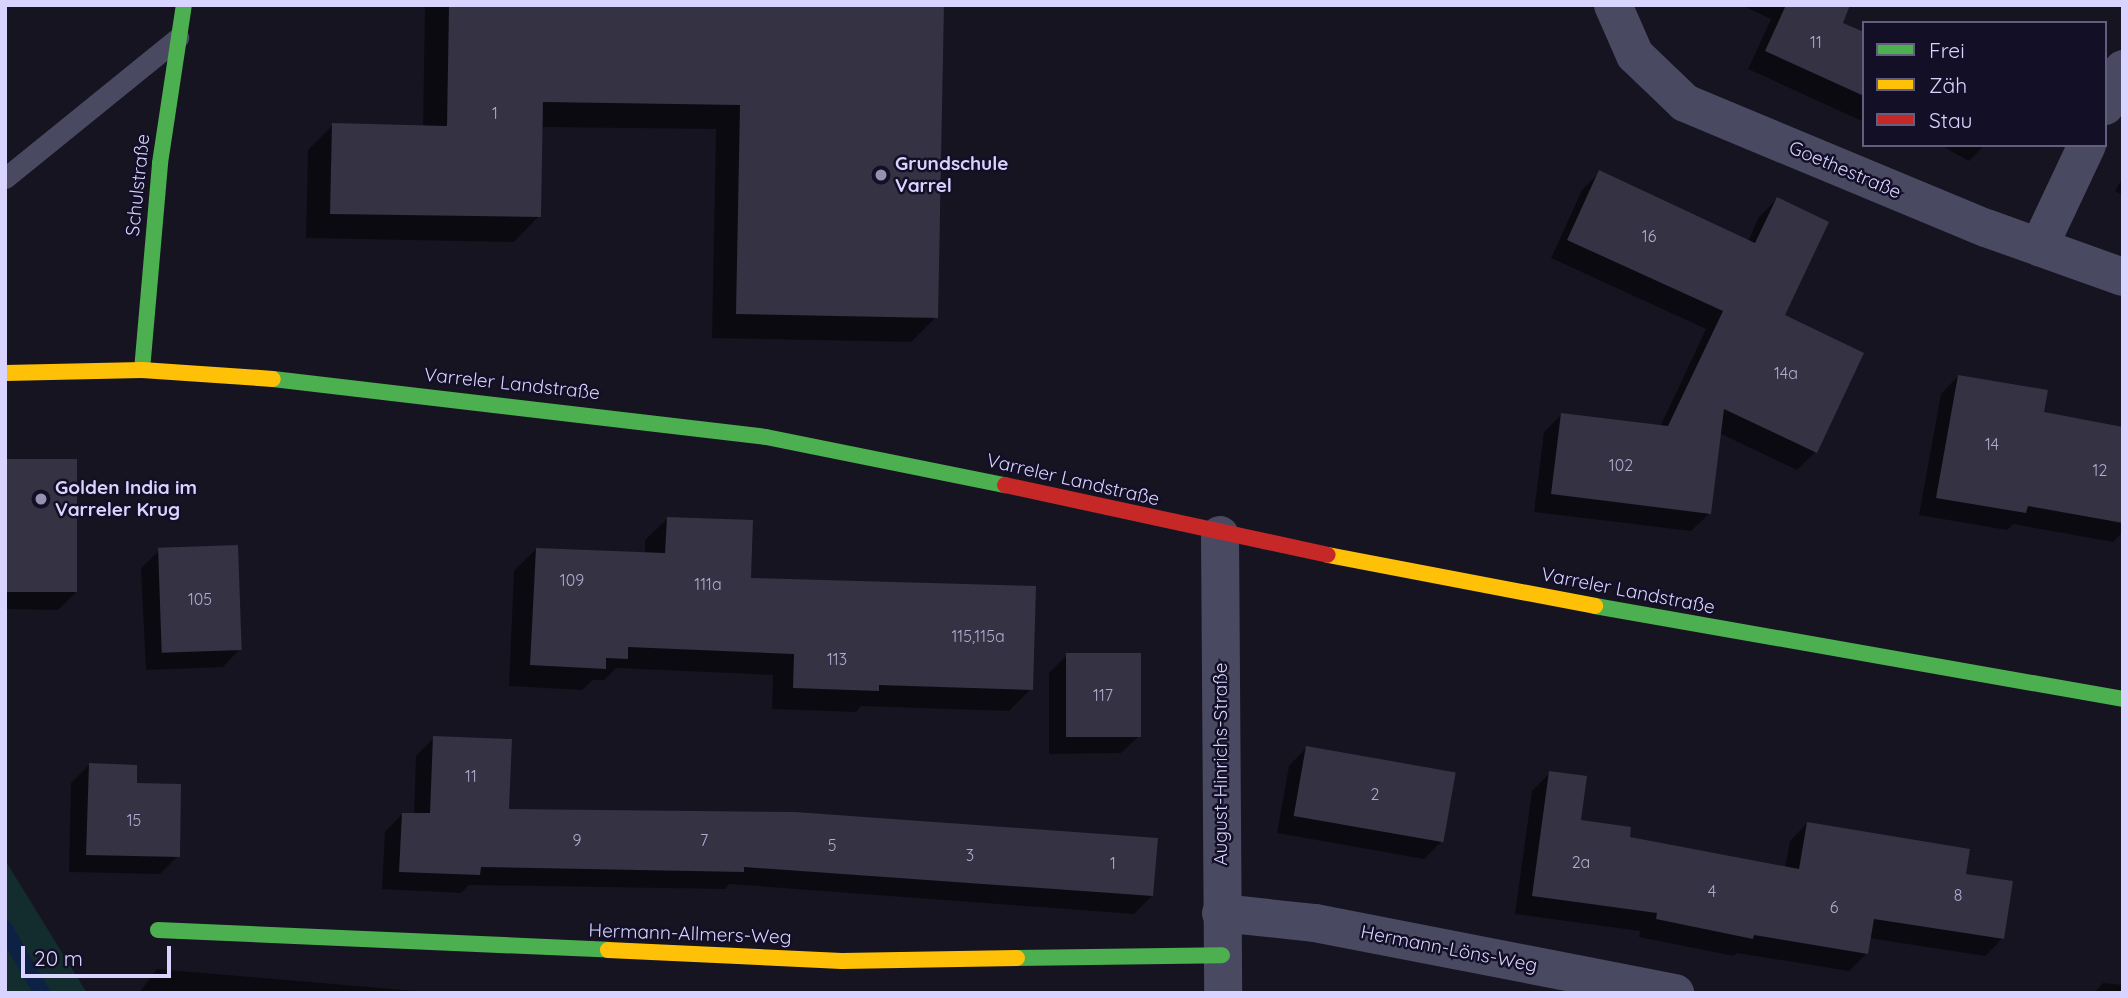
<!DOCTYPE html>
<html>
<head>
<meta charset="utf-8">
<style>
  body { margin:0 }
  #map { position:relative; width:2128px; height:998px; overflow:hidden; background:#161421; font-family:Quicksand,sans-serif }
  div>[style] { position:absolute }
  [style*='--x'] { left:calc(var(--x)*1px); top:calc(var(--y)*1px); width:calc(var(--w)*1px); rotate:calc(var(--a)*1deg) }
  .green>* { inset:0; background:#132c2d }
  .shadow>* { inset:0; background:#0007 }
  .stream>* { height:16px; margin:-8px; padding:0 8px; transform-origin:8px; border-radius:8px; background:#0d2144 }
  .building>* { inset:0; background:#343243; transform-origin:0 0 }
  .lane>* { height:21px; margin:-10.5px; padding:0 10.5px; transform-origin:10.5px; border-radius:10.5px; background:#4a4962 }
  .street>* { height:38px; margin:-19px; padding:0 19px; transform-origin:19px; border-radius:19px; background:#4a4962 }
  .fast>* { height:16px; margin:-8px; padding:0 8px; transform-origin:8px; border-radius:8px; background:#4caf50 }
  .slow>* { height:16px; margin:-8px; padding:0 8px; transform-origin:8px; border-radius:8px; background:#ffc107 }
  .jam>* { height:16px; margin:-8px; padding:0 8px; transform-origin:8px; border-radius:8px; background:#c62828 }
  .dots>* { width:19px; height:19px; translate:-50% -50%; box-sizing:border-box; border:4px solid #130f26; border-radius:50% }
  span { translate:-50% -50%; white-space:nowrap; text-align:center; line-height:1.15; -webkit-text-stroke:5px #130f26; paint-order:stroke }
  .number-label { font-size:16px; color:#b0acd0 }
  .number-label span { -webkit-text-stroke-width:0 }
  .poi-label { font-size:19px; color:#d9d4ff; font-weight:700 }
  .left { translate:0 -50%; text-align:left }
  .street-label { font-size:19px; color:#d9d4ff }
  .frame { position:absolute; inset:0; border:7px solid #d9d4ff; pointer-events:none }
  .legend { position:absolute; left:1862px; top:21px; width:245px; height:126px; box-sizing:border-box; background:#130f26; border:2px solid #625e7d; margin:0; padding:9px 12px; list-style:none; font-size:21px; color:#d9d4ff }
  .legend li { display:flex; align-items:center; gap:14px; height:35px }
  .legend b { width:35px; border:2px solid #625e7d }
  .scale { position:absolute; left:21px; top:946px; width:150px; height:32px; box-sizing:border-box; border:4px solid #d9d4ff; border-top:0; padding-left:9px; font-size:21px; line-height:24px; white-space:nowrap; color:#d9d4ff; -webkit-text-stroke:5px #130f26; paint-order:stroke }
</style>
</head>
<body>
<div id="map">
  <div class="green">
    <i style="clip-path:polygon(5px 860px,87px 993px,5px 993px)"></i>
  </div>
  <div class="shadow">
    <i style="clip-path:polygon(425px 5px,942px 5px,936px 317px,911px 342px,712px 338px,716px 129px,541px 127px,539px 216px,514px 242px,306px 238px,308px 150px,333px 125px,423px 127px)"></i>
    <i style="clip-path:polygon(1741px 5px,1848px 5px,1840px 24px,1864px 34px,1864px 122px,1748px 69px,1771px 19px)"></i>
    <i style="clip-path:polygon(1940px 145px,1985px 145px,1969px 161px)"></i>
    <i style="clip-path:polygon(1600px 172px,1748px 241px,1759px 217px,1777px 199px,1783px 316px,1815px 452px,1797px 470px,1719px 433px,1709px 514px,1691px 531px,1534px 512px,1544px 432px,1562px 414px,1660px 427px,1706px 329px,1551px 258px,1582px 190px)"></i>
    <i style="clip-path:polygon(2123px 177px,2123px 195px,2115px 191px)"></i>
    <i style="clip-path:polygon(1958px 376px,2042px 413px,2123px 428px,2123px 532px,2113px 542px,2013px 524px,2007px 530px,1919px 515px,1941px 394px)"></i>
    <i style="clip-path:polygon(5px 461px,76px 592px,58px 610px,5px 609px)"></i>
    <i style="clip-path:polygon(667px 519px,750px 580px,1031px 689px,1009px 711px,861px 706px,856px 712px,772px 709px,773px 675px,616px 668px,604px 680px,593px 680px,582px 690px,509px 686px,514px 571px,536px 549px,645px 554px,645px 540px)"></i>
    <i style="clip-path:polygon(159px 551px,240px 649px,223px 667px,146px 670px,141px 568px)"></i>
    <i style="clip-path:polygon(1067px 655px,1139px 736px,1121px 753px,1049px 754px,1049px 673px)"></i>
    <i style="clip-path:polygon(434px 738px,507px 811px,1152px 896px,1134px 914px,729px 884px,725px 889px,469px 885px,461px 893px,382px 889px,385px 832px,402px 814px,414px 815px,416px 756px)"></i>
    <i style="clip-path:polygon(1306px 748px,1442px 841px,1424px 859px,1277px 833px,1289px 766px)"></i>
    <i style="clip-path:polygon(89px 765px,135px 784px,178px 856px,160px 874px,69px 872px,71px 783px)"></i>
    <i style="clip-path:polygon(1550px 773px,1579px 821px,1628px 838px,1785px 868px,1790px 841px,1807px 823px,1964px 875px,2003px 938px,1985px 956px,1869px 938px,1867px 953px,1849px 971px,1737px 953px,1734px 956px,1639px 937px,1640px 931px,1515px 914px,1532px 791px)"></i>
    <i style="clip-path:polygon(157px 969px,440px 993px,139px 993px)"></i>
    <i style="clip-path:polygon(2103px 983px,2123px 985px,2123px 993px,2094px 993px)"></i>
  </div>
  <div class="stream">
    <i style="--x:5;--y:929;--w:74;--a:60"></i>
  </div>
  <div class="building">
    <i style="clip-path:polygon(449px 5px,944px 5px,938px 318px,736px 314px,740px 105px,543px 102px,541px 217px,330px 214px,332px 123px,447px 126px)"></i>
    <i style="clip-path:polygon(1786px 5px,1850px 5px,1843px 23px,1864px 32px,1864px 96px,1765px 51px)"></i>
    <i style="clip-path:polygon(1599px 170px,1755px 243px,1777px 197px,1829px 222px,1785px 315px,1864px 353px,1817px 453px,1724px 409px,1711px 514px,1551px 494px,1561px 413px,1668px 426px,1723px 311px,1567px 240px)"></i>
    <i style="clip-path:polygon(1958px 375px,2048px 390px,2044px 412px,2123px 427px,2123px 523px,2028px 506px,2026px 513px,1936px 498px)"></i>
    <i style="left:77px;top:459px;width:133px;height:72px;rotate:90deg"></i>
    <i style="clip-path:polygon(667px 517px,753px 520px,751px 578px,1036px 586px,1033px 690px,879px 685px,879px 691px,793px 688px,794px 654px,628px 647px,628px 659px,606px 658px,606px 669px,530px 665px,536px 548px,665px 553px)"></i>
    <i style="left:238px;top:545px;width:105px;height:80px;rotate:88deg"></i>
    <i style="left:1066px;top:653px;width:75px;height:84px"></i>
    <i style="clip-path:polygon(433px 736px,512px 739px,509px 809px,795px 812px,1158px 838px,1153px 896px,744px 867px,744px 872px,481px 867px,480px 875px,399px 872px,402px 813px,430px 813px)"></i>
    <i style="left:1306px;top:746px;width:152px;height:71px;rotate:10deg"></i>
    <i style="clip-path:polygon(89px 763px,137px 765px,137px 783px,181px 784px,180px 857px,86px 855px)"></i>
    <i style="clip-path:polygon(1549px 771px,1587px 776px,1581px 820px,1631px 827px,1630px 837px,1799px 869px,1807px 822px,1970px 849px,1966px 874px,2013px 881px,2004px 939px,1874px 919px,1868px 954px,1754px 935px,1753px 939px,1656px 919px,1657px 913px,1532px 896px)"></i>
  </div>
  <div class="lane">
    <i style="--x:5;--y:178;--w:223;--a:-39"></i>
  </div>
  <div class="street">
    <i style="--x:1613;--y:5;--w:55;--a:66.3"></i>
    <i style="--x:1635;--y:55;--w:69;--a:43.8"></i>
    <i style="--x:1685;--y:103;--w:326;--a:22.6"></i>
    <i style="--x:1986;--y:228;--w:145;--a:19.7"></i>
    <i style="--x:2105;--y:106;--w:41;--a:-64.1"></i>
    <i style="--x:2039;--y:247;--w:113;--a:-64.8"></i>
    <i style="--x:1220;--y:535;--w:458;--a:89.6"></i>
    <i style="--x:1221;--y:913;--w:95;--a:6.1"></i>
    <i style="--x:1315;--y:923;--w:367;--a:11"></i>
  </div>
  <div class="fast">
    <i style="--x:142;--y:370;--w:208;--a:-85"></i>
    <i style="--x:160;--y:163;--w:160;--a:-81.4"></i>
    <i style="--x:273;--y:379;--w:496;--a:6.7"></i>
    <i style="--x:766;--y:437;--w:244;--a:11.4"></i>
    <i style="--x:1595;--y:606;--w:536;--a:9.99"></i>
    <i style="--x:158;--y:930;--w:450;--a:2.5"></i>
    <i style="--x:1017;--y:958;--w:205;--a:-0.8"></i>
  </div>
  <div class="slow">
    <i style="--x:5;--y:373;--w:137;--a:-1.3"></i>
    <i style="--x:142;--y:370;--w:131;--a:3.9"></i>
    <i style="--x:1328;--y:555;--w:272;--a:10.8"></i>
    <i style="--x:608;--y:950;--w:234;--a:2.7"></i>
    <i style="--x:842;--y:961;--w:175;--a:-1"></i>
  </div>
  <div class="jam">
    <i style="--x:1005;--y:485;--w:330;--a:12.2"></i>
  </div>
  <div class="dots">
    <i style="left:881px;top:175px;background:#9591b1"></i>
    <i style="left:41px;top:499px;background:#9591b1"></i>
  </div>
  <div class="number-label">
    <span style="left:1816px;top:42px">11</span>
    <span style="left:495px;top:113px">1</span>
    <span style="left:1649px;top:236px">16</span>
    <span style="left:1786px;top:373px">14a</span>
    <span style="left:1992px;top:444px">14</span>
    <span style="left:1621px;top:465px">102</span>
    <span style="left:2100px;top:470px">12</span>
    <span style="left:572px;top:580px">109</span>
    <span style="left:708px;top:584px">111a</span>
    <span style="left:200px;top:599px">105</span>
    <span style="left:978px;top:636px">115,115a</span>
    <span style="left:837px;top:659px">113</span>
    <span style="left:1103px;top:695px">117</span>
    <span style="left:471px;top:776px">11</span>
    <span style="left:1375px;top:794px">2</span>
    <span style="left:134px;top:820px">15</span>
    <span style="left:577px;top:840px">9</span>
    <span style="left:704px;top:840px">7</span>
    <span style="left:832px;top:845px">5</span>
    <span style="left:970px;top:855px">3</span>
    <span style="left:1581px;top:862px">2a</span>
    <span style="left:1113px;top:863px">1</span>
    <span style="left:1712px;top:891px">4</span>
    <span style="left:1958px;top:895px">8</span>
    <span style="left:1834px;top:907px">6</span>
  </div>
  <div class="poi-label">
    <span class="left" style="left:895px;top:175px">Grundschule<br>Varrel</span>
    <span class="left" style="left:55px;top:499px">Golden India im<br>Varreler Krug</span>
  </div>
  <div class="street-label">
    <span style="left:1845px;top:170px;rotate:23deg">Goethestraße</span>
    <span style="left:138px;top:185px;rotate:-84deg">Schulstraße</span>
    <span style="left:512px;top:384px;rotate:6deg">Varreler Landstraße</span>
    <span style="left:1073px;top:480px;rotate:13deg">Varreler Landstraße</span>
    <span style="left:1628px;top:591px;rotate:11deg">Varreler Landstraße</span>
    <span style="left:1221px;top:764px;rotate:-90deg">August-Hinrichs-Straße</span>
    <span style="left:690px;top:934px;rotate:2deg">Hermann-Allmers-Weg</span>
    <span style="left:1449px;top:949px;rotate:11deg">Hermann-Löns-Weg</span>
  </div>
  <div class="frame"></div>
  <ul class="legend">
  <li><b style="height:9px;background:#4caf50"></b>Frei</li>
  <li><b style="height:9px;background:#ffc107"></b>Zäh</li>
  <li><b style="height:9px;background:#c62828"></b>Stau</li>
  </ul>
  <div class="scale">20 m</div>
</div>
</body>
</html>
